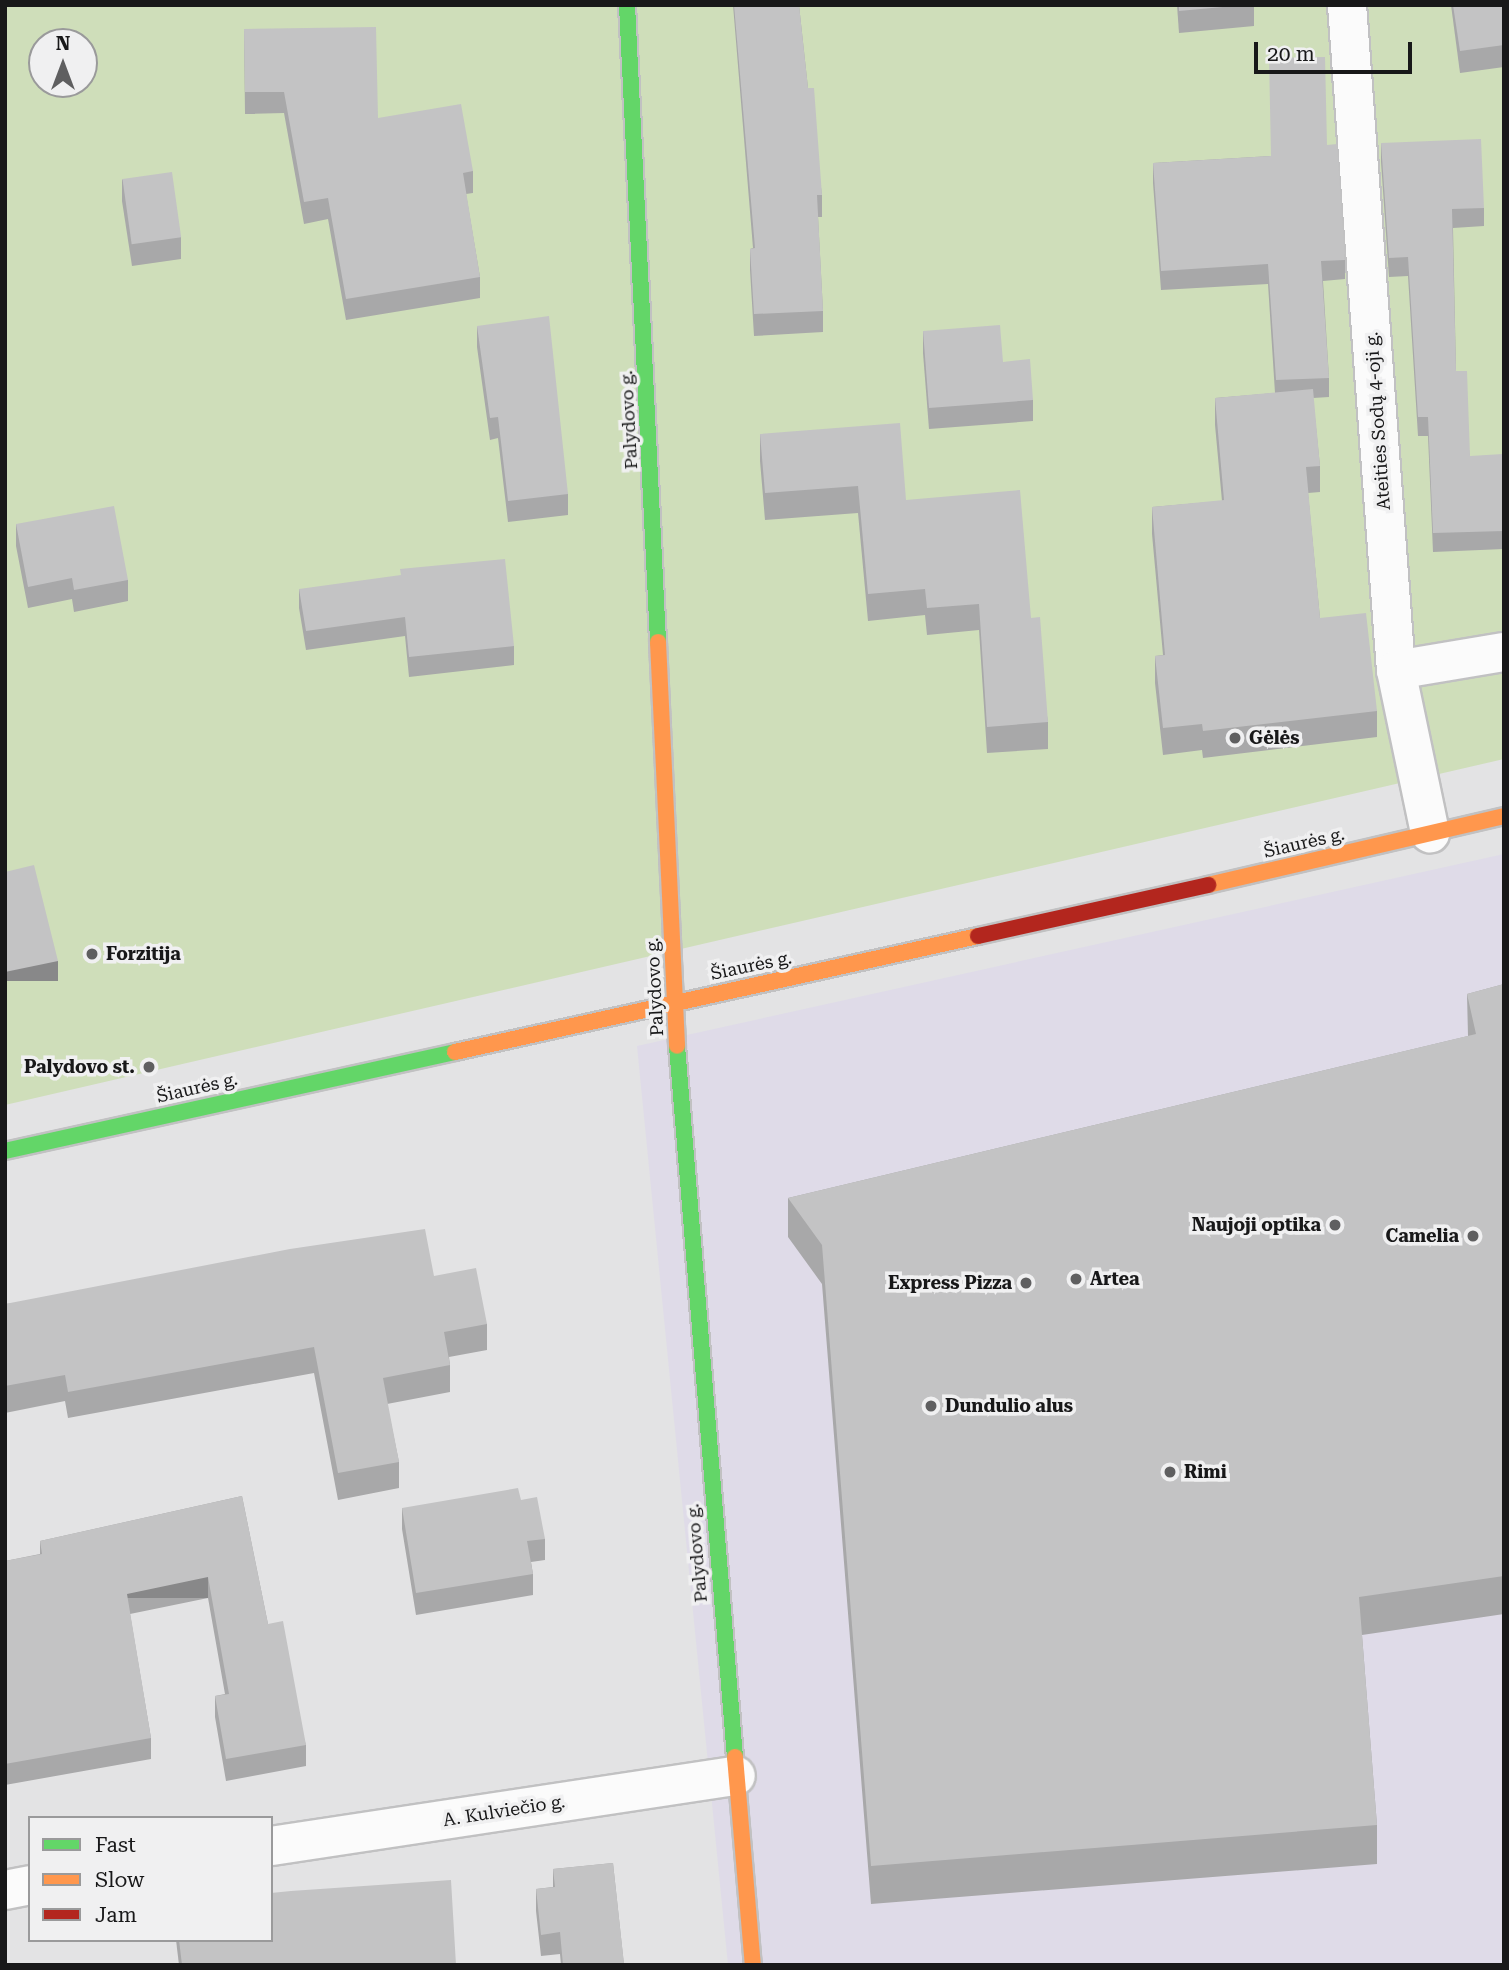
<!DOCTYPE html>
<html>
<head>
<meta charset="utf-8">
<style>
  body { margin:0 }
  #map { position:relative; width:1509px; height:1970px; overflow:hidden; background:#e3e3e4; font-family:"Roboto Serif",serif }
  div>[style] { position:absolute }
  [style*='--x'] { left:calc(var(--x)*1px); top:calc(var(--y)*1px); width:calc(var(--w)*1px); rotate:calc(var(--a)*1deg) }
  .commercial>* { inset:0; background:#dfdbe8 }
  .green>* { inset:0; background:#cfdeba }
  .roads { filter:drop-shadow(2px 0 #c1c1c2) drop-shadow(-2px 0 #c1c1c2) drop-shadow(0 2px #c1c1c2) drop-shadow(0 -2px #c1c1c2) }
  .street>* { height:38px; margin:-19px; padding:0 19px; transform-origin:19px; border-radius:19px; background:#fbfbfb }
  .fast>* { height:16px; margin:-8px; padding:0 8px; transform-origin:8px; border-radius:8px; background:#63d668 }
  .slow>* { height:16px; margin:-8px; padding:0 8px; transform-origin:8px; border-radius:8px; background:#ff974d }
  .jam>* { height:16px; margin:-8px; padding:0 8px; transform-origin:8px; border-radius:8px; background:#b3261e }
  .wall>* { inset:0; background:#a8a8a9 }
  .shaded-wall>* { inset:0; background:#888889; transform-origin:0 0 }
  .building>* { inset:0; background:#c3c3c4; transform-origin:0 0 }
  .dots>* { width:19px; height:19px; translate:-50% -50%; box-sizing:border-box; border:4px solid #f0f0f1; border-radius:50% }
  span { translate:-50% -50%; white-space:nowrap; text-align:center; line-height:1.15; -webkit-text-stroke:7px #f0f0f1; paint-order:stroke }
  .street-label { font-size:18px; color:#181819 }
  .poi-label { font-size:18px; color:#181819; font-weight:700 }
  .left { translate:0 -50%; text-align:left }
  .right { translate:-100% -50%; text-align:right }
  .frame { position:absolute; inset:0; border:7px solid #181819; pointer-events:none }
  .legend { position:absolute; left:28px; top:1816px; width:245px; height:126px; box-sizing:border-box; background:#f0f0f1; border:2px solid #9a9a9b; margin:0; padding:9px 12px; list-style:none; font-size:21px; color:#181819 }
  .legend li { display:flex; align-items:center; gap:14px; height:35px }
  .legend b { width:35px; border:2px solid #9a9a9b }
  .north { position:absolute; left:28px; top:28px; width:70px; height:70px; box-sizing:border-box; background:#f0f0f1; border:2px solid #9a9a9b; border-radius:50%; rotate:0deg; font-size:19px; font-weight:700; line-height:28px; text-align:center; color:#181819 }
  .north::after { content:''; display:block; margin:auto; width:24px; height:32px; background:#5f5f60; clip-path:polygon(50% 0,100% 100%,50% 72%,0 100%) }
  .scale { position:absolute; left:1254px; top:42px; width:158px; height:32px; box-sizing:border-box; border:4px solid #181819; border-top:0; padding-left:9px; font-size:21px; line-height:24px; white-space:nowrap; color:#181819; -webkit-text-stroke:5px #f0f0f1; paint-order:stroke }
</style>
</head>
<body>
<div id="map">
  <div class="commercial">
    <i style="clip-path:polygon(1504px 854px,1504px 1965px,728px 1965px,637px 1046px)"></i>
  </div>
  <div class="green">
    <i style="clip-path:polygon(evenodd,5px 5px,1504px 5px,1504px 759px,5px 1105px,5px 5px,42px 42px,84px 42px,84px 84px,42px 84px,42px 42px)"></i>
  </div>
  <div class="roads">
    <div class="street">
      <i style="--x:1347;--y:5;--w:667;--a:85.79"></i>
      <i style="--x:1396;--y:670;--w:167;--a:78.2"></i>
      <i style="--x:1396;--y:670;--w:109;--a:-9.5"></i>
      <i style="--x:271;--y:1846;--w:470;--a:-8.6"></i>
      <i style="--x:5;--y:1890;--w:25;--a:-11"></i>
    </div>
    <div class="fast">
      <i style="--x:627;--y:5;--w:638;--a:87.21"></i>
      <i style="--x:677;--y:1046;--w:713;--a:85.34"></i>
      <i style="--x:5;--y:1151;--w:461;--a:-12.4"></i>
    </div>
    <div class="slow">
      <i style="--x:658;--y:642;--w:404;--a:87.3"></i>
      <i style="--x:1208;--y:885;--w:304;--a:-13.1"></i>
      <i style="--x:455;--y:1052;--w:536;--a:-12.51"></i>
      <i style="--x:735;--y:1757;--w:209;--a:85.1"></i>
    </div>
    <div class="jam">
      <i style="--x:978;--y:936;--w:236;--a:-12.5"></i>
    </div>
  </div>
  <div class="wall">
    <i style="clip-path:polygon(733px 5px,799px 5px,808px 88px,822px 195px,822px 217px,818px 217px,823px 311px,823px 332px,754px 336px,750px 270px,750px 249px,753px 248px)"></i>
    <i style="clip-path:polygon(1177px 5px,1254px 5px,1254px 26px,1179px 33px)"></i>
    <i style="clip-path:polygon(1451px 5px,1503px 5px,1504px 67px,1460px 73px)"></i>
    <i style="clip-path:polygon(244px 29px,378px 118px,473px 171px,473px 193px,466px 194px,480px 277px,480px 298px,346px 320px,328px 219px,304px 224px,284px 113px,245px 114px)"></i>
    <i style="clip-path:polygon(1381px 143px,1484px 208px,1484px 226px,1453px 228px,1456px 371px,1470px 456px,1504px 480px,1504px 549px,1433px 552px,1428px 436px,1418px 436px,1408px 276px,1389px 277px,1381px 162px)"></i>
    <i style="clip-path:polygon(1327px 145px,1345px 260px,1345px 279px,1323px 281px,1329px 378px,1329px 397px,1313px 398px,1320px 466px,1320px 492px,1308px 493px,1320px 618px,1377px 711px,1377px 737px,1203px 758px,1202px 750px,1163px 755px,1155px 683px,1155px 656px,1163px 655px,1152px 534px,1152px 507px,1222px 501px,1215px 425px,1215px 398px,1275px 393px,1268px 284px,1161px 290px,1153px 183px,1153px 163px,1271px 156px)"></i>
    <i style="clip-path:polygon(122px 179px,181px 237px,181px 259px,132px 266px,122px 201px)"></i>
    <i style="clip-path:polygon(477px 326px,568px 494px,568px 515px,508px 522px,498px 438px,490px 440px,477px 347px)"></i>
    <i style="clip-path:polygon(923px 331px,1003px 362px,1033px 400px,1033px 421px,929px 429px,923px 353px)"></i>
    <i style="clip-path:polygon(760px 434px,906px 500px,1031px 618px,1048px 722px,1048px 749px,987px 753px,979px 630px,927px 635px,925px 615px,868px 621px,858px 513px,765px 520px,760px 461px)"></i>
    <i style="clip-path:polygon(16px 524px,128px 580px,128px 601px,74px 612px,72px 599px,28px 608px,16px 546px)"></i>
    <i style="clip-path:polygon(299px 589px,514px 646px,514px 665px,409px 677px,405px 636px,306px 650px,299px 608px)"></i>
    <i style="clip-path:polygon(1504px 984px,1504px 1614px,1362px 1635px,1377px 1825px,1377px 1864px,871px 1904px,822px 1284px,788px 1237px,788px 1198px,1468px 1036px,1467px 994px)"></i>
    <i style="clip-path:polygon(434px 1276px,487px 1324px,487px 1350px,449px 1357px,450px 1365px,450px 1392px,387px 1404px,399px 1462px,399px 1488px,338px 1500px,314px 1373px,68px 1418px,65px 1401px,5px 1413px,5px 1304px)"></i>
    <i style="clip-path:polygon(242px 1496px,268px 1624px,306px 1745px,306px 1766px,226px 1781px,215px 1717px,215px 1696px,225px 1694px,208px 1598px,130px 1614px,151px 1738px,151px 1759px,5px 1785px,5px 1561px,40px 1554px,40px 1541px)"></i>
    <i style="clip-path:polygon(402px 1508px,545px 1539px,545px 1560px,531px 1562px,533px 1574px,533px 1595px,416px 1615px,402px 1529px)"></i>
    <i style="clip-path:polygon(613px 1863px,624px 1965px,561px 1965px,560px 1954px,541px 1956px,536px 1911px,536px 1889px,553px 1887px,553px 1869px)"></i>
    <i style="clip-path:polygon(176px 1940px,271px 1940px,456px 1965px,179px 1965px)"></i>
  </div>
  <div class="shaded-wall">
    <i style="left:58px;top:961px;width:20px;height:54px;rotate:90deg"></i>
    <i style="left:208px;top:1577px;width:21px;height:83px;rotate:90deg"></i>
  </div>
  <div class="building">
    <i style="clip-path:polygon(734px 5px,799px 5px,808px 88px,814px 88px,822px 195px,817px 195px,823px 311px,754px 314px,750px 249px,755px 248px)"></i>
    <i style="clip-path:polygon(1179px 5px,1245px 5px,1179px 11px)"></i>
    <i style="clip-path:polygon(1453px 5px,1503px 5px,1504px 45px,1460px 51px)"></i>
    <i style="clip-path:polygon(376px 27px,378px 118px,461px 104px,473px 171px,463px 173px,480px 277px,346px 299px,328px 198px,304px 202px,284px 92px,245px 92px,244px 29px)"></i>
    <i style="clip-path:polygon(1325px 57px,1327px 145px,1337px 144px,1345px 260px,1321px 261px,1329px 378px,1276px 380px,1268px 264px,1161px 271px,1153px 163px,1271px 156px,1269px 58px)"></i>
    <i style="clip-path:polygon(1481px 139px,1484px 208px,1452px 209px,1456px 371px,1467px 371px,1470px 456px,1503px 454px,1504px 531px,1433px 533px,1428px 417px,1418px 417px,1408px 257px,1389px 258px,1381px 143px)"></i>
    <i style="left:172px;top:172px;width:66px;height:50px;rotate:82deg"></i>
    <i style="clip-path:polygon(549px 316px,568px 494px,508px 501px,498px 417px,490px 418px,477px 326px)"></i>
    <i style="clip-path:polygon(1000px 325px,1003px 362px,1030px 359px,1033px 400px,929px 408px,923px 331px)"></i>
    <i style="clip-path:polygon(1313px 389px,1320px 466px,1306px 467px,1320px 618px,1366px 613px,1377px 711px,1203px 731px,1202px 724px,1163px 728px,1155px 656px,1165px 655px,1152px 507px,1224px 500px,1215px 398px)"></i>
    <i style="clip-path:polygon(900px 423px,906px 500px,1020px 490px,1031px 618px,1040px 617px,1048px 722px,987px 727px,979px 604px,927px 608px,925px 589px,868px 594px,858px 486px,765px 493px,760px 434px)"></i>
    <i style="clip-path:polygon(114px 506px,128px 580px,74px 590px,72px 578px,28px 587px,16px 524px)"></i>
    <i style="clip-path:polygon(505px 559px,514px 646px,409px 657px,405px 617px,306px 631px,299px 589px,401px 575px,400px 569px)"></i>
    <i style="clip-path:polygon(34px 865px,58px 961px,5px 972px,5px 872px)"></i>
    <i style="clip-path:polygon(1504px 984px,1504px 1576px,1359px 1597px,1377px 1825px,871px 1866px,822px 1245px,788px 1198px,1476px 1034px,1467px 994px)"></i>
    <i style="clip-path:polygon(425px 1229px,434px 1276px,476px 1268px,487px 1324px,444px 1332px,450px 1365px,383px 1378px,399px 1462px,338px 1473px,314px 1347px,68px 1392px,65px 1375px,5px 1386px,5px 1304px,290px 1249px)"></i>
    <i style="clip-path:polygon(518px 1488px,521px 1500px,537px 1497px,545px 1539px,527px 1541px,533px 1574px,416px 1593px,402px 1508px)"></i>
    <i style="clip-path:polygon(242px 1496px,268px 1624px,283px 1621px,306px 1745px,226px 1759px,215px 1696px,229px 1694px,208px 1577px,127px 1594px,151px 1738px,5px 1764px,5px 1561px,42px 1554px,40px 1541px)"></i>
    <i style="clip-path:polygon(613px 1863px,624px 1964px,614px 1965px,563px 1965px,560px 1932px,541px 1935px,536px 1889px,555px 1887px,553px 1869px)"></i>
    <i style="clip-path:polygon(451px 1880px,456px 1965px,182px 1965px,179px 1940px,271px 1940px,271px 1893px,291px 1891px)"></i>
  </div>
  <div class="dots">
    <i style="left:1235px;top:738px;background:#5f5f60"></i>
    <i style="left:92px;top:954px;background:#5f5f60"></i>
    <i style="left:149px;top:1067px;background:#5f5f60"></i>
    <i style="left:1335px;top:1225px;background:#5f5f60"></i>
    <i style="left:1473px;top:1236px;background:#5f5f60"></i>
    <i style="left:1076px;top:1279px;background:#5f5f60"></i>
    <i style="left:1026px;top:1283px;background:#5f5f60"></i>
    <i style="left:931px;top:1406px;background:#5f5f60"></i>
    <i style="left:1170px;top:1472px;background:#5f5f60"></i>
  </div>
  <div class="street-label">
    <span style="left:629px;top:420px;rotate:-93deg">Palydovo g.</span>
    <span style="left:1378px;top:421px;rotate:-94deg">Ateities Sodų 4-oji g.</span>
    <span style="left:1304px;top:843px;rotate:-13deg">Šiaurės g.</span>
    <span style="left:751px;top:966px;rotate:-12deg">Šiaurės g.</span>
    <span style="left:655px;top:987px;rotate:-93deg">Palydovo g.</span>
    <span style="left:197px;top:1088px;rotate:-13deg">Šiaurės g.</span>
    <span style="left:697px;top:1553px;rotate:-95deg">Palydovo g.</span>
    <span style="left:504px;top:1811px;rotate:-9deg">A. Kulviečio g.</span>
  </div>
  <div class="poi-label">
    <span class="left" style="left:1249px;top:738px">Gėlės</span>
    <span class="left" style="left:106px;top:954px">Forzitija</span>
    <span class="right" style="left:135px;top:1067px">Palydovo st.</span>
    <span class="right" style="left:1321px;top:1225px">Naujoji optika</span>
    <span class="right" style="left:1459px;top:1236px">Camelia</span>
    <span class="left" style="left:1090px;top:1279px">Artea</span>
    <span class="right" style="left:1012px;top:1283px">Express Pizza</span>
    <span class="left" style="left:945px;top:1406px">Dundulio alus</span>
    <span class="left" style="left:1184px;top:1472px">Rimi</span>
  </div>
  <div class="frame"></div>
  <ul class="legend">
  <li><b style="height:9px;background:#63d668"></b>Fast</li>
  <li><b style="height:9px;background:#ff974d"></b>Slow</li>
  <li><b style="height:9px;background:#b3261e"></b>Jam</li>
  </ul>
  <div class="north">N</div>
  <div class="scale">20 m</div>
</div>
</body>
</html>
